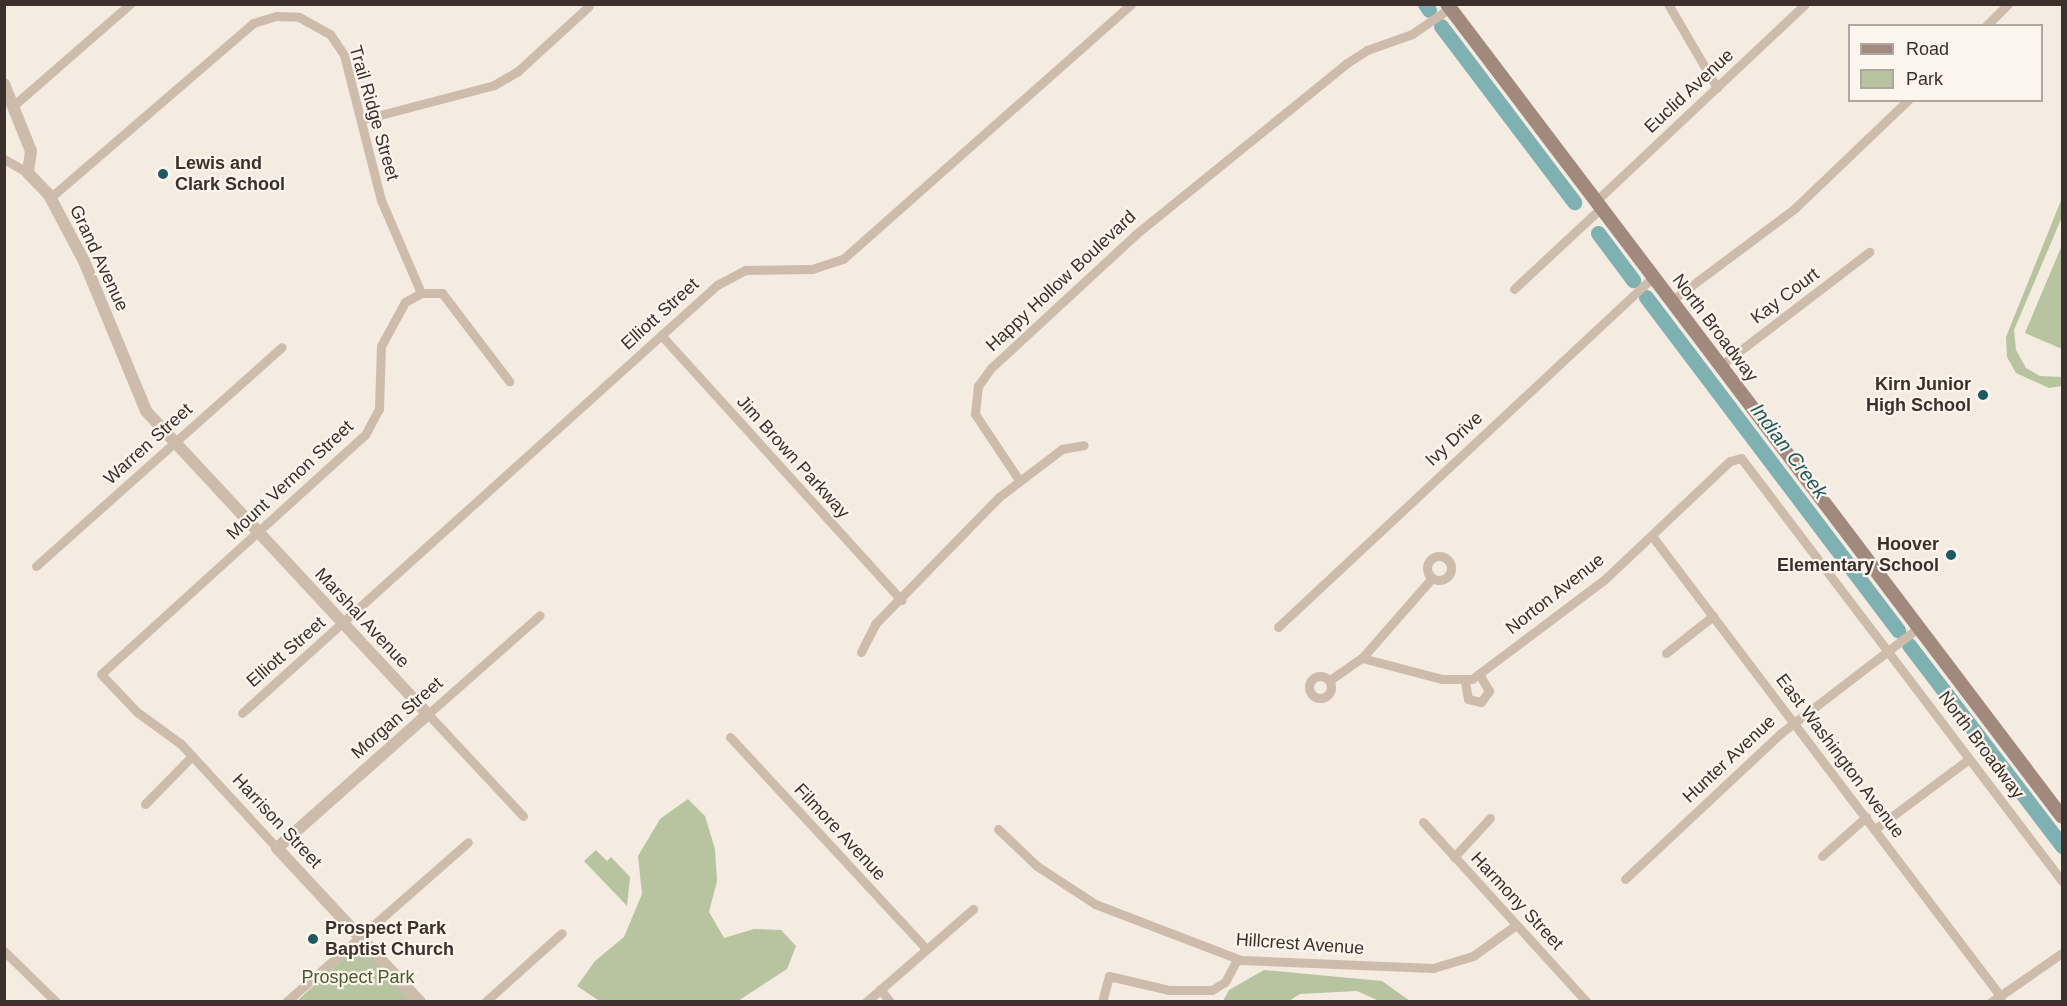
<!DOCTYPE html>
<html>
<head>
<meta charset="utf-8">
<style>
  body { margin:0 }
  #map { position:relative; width:2067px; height:1006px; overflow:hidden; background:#f4ebe1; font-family:Helvetica,sans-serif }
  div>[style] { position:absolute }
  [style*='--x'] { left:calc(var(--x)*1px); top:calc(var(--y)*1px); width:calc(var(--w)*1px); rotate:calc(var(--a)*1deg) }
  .green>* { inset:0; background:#b8c4a0 }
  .river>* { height:15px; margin:-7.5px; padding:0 7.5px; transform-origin:7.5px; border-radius:7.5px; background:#7fb0b2 }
  .minor>* { height:9px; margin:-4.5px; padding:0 4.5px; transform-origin:4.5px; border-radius:4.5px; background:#cdbbac }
  .minor>.ring { margin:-4.5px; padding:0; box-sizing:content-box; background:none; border:9px solid #cdbbac; border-radius:50% }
  .tertiary>* { height:12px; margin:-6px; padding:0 6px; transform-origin:6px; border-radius:6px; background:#cdbbac }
  .secondary>* { height:14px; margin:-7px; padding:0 7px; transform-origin:7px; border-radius:7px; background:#a18a7d }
  .dots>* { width:16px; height:16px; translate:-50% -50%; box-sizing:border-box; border:3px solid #fbf5ee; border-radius:50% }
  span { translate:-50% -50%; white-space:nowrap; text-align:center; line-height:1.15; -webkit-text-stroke:4.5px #fbf5ee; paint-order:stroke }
  .street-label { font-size:18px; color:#3b302b }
  .poi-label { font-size:18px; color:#3b302b; font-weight:700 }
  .left { translate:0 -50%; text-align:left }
  .right { translate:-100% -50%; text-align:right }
  .park-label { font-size:18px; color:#4a5a2e }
  .water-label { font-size:20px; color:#1f5a5e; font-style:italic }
  .frame { position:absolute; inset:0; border:6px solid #3b302b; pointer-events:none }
  .legend { position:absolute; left:1848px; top:24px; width:195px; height:78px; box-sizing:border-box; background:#fbf5ee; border:2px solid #aea6a0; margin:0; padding:8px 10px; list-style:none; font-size:18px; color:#3b302b }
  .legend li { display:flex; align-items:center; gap:12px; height:30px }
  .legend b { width:30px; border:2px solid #aea6a0 }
</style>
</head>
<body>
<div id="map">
  <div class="green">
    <i style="clip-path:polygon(2062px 198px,2062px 217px,2014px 330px,2016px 350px,2026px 368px,2040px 376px,2062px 377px,2062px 386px,2049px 388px,2016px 373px,2007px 357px,2006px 337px)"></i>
    <i style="clip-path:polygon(2062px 245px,2062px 349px,2025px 333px)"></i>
    <i style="clip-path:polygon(688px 799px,705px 816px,715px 849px,717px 881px,709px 912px,724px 938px,754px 929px,781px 930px,796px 946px,787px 969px,738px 1001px,598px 1000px,577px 986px,595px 961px,624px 937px,642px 894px,638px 856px,660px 819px)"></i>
    <i style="clip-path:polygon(596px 850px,607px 861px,611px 857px,630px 877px,627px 906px,584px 861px)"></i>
    <i style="clip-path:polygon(359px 944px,411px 1001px,296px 1002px)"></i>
    <i style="clip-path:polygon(1264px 970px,1382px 981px,1410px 1001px,1379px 1001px,1357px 991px,1300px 994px,1289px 1001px,1223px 1001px,1229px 990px)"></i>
  </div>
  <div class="river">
    <i style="--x:1425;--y:4;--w:7;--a:56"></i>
    <i style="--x:1441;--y:26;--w:221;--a:52.9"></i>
    <i style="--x:1598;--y:233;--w:59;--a:53.3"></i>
    <i style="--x:1646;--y:297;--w:418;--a:52.9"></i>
    <i style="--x:1909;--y:645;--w:253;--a:52.7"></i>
  </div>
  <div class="minor">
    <i style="--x:1668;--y:4;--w:97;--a:59.7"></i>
    <i style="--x:1986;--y:26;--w:31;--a:-45"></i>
    <i style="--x:13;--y:106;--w:155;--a:-41.1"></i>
    <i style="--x:361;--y:120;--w:138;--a:-14.7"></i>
    <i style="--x:494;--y:85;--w:28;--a:-30"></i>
    <i style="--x:518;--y:71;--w:96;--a:-42.5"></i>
    <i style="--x:4;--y:159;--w:28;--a:30"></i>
    <i style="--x:51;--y:197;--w:267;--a:-40.7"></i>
    <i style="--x:253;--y:23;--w:24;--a:-17"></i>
    <i style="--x:276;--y:16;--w:23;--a:2"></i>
    <i style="--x:299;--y:17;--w:35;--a:29"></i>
    <i style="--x:330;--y:34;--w:25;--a:56"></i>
    <i style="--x:344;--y:55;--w:150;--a:75.7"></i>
    <i style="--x:381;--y:200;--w:101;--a:66.7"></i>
    <i style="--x:1596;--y:201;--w:287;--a:-43.3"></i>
    <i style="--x:1514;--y:289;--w:119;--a:-43"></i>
    <i style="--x:1671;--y:301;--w:154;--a:-36.8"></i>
    <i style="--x:1794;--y:209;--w:158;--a:-43.7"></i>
    <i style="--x:661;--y:335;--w:358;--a:47.8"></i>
    <i style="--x:1720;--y:366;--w:188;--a:-37.4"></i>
    <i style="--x:1019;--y:480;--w:79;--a:-123.7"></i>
    <i style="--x:975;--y:414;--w:28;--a:-84"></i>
    <i style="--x:978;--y:386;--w:22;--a:-54"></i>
    <i style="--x:991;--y:368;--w:197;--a:-42.7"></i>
    <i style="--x:1136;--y:234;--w:272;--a:-39"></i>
    <i style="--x:1347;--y:63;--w:24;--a:-33"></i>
    <i style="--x:1367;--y:50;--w:48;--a:-19.6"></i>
    <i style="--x:1412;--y:34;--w:46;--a:-34.4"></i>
    <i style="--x:1652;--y:536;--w:578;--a:52.87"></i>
    <i class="ring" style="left:1427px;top:556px;width:15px;height:15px"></i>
    <i style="--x:36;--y:566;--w:329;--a:-41.7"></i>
    <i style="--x:1278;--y:627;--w:513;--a:-43.03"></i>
    <i style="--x:861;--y:652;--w:31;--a:-63"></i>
    <i style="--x:875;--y:624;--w:177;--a:-45.7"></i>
    <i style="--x:999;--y:497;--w:79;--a:-37.3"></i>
    <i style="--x:1062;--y:449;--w:22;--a:-10"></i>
    <i style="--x:1666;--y:653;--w:60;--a:-38.2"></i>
    <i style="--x:1362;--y:658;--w:83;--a:14.7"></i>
    <i style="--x:1442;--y:679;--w:30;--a:0"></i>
    <i style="--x:1472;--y:679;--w:165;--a:-36.9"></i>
    <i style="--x:1604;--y:580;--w:173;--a:-43.4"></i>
    <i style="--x:1730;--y:461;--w:11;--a:-15"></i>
    <i style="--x:1741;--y:458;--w:531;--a:52.81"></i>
    <i class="ring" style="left:1309px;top:676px;width:13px;height:13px"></i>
    <i style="--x:1330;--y:680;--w:39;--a:-35"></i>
    <i style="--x:1362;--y:658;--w:106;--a:-48.8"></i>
    <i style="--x:1465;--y:682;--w:17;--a:80"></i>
    <i style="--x:1468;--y:699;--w:13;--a:13"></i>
    <i style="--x:1481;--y:702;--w:14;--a:-54"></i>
    <i style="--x:1489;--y:691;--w:20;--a:-120"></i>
    <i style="--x:242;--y:713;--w:639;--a:-42.02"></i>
    <i style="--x:717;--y:285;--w:32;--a:-28"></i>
    <i style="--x:745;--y:270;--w:67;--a:-0.9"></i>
    <i style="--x:812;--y:269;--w:33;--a:-18"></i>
    <i style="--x:843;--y:259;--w:385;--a:-41.5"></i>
    <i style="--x:730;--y:737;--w:289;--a:47.2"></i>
    <i style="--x:145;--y:804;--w:67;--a:-45.6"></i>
    <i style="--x:523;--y:816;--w:139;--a:-133"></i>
    <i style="--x:428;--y:714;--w:149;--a:-41.5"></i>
    <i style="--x:1423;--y:822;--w:244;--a:47.7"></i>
    <i style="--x:998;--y:829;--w:54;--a:43.5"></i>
    <i style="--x:1037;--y:866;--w:69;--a:33.2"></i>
    <i style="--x:1095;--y:904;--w:156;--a:21"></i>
    <i style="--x:1241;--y:960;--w:192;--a:2.4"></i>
    <i style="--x:1433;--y:968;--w:42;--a:-16.7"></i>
    <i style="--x:1473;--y:956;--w:53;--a:-35.8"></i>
    <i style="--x:1875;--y:829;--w:117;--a:-36.7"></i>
    <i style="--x:277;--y:848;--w:142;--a:-132.7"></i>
    <i style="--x:181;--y:744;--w:54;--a:-144"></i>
    <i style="--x:137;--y:712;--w:52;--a:-133.5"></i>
    <i style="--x:101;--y:674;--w:356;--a:-42.2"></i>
    <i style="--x:365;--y:435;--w:30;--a:-62"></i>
    <i style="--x:379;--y:409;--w:63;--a:-88.2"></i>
    <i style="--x:381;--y:346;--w:50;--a:-61.4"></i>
    <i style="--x:405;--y:302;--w:18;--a:-29"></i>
    <i style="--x:421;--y:293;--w:21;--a:0"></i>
    <i style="--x:442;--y:293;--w:111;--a:52.7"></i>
    <i style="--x:1822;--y:856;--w:59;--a:-41.6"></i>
    <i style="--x:1454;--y:857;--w:53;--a:-47.3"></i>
    <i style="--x:1625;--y:879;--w:214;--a:-43.1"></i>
    <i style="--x:1781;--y:733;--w:174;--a:-37.5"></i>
    <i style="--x:4;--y:951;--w:73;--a:44.4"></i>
    <i style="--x:880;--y:989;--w:16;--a:52"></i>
    <i style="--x:286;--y:1002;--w:242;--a:-41.3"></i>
    <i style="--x:485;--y:1002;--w:103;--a:-41.9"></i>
    <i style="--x:866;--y:1002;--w:142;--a:-41"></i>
    <i style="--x:1102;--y:1002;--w:27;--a:-75"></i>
    <i style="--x:1109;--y:976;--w:62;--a:13.1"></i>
    <i style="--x:1169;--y:990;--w:43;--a:0"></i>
    <i style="--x:1212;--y:990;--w:15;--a:-32"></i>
    <i style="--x:1225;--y:982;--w:26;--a:-62"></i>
    <i style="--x:1991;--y:1002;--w:86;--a:-34.6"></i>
  </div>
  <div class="tertiary">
    <i style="--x:4;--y:84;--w:72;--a:68.1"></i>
    <i style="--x:31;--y:151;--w:22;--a:98"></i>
    <i style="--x:28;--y:173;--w:30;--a:46"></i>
    <i style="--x:49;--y:195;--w:75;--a:62.1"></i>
    <i style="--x:84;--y:261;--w:162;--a:67.5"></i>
    <i style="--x:146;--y:411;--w:414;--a:47.1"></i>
    <i style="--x:428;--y:714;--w:202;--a:138.4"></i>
    <i style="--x:277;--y:848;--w:210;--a:47.1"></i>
  </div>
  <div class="secondary">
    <i style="--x:1447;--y:4;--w:1019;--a:52.89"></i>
  </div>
  <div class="dots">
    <i style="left:163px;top:174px;background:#1f5a5e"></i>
    <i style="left:1983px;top:395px;background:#1f5a5e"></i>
    <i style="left:1951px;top:555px;background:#1f5a5e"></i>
    <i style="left:313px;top:939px;background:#1f5a5e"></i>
  </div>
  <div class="street-label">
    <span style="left:1689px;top:91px;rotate:-43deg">Euclid Avenue</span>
    <span style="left:374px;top:113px;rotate:74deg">Trail Ridge Street</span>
    <span style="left:99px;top:258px;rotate:65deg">Grand Avenue</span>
    <span style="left:1061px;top:281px;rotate:-43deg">Happy Hollow Boulevard</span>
    <span style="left:1785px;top:296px;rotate:-37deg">Kay Court</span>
    <span style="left:660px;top:314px;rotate:-42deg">Elliott Street</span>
    <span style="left:1715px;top:328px;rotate:53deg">North Broadway</span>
    <span style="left:1454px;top:439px;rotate:-43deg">Ivy Drive</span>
    <span style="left:148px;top:444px;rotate:-42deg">Warren Street</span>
    <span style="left:793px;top:457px;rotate:48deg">Jim Brown Parkway</span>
    <span style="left:290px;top:480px;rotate:-43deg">Mount Vernon Street</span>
    <span style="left:1555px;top:594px;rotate:-38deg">Norton Avenue</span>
    <span style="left:362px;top:618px;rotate:47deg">Marshal Avenue</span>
    <span style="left:286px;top:652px;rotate:-41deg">Elliott Street</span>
    <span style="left:397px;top:718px;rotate:-41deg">Morgan Street</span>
    <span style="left:1981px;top:745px;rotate:53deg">North Broadway</span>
    <span style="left:1840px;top:756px;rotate:53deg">East Washington Avenue</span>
    <span style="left:1729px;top:759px;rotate:-43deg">Hunter Avenue</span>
    <span style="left:277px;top:821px;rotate:47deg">Harrison Street</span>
    <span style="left:840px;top:832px;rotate:47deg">Filmore Avenue</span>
    <span style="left:1517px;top:901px;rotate:47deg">Harmony Street</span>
    <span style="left:1300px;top:944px;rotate:4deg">Hillcrest Avenue</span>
  </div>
  <div class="poi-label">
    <span class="left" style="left:175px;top:174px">Lewis and<br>Clark School</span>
    <span class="right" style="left:1971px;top:395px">Kirn Junior<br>High School</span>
    <span class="right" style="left:1939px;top:555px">Hoover<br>Elementary School</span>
    <span class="left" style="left:325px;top:939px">Prospect Park<br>Baptist Church</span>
  </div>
  <div class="park-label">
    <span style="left:358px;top:977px">Prospect Park</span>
  </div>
  <div class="water-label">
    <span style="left:1789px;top:451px;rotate:53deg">Indian Creek</span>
  </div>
  <div class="frame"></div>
  <ul class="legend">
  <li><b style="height:8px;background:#a18a7d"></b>Road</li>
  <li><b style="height:16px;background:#b8c4a0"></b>Park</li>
  </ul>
</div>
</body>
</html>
